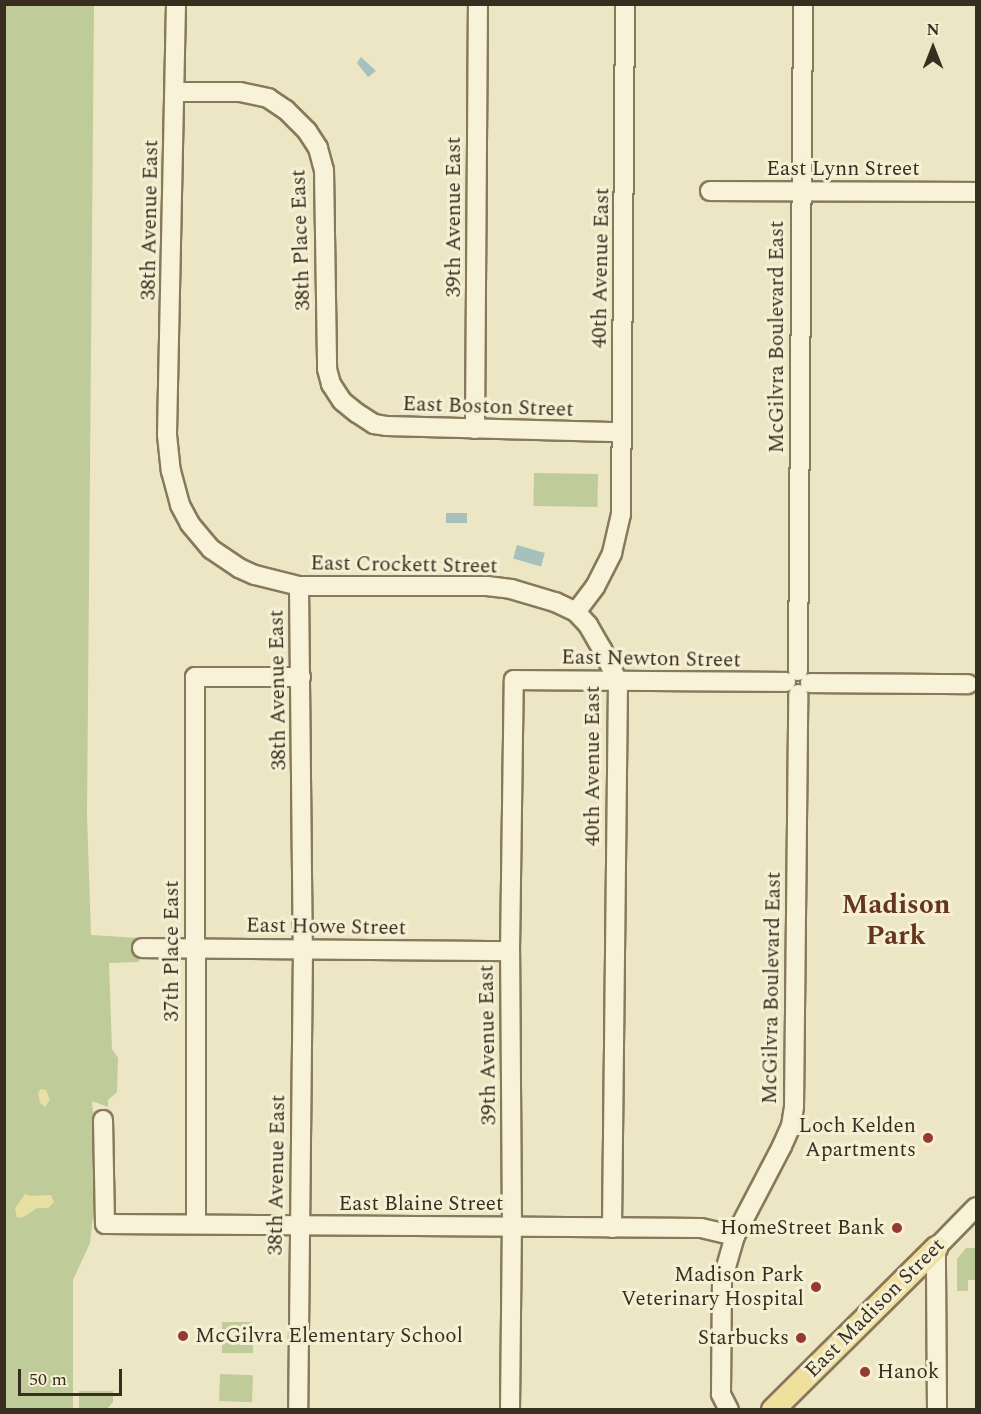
<!DOCTYPE html>
<html>
<head>
<meta charset="utf-8">
<style>
  body { margin:0 }
  #map { position:relative; width:981px; height:1414px; overflow:hidden; background:#ede6c5; font-family:Spectral,serif }
  div>[style] { position:absolute }
  [style*='--x'] { left:calc(var(--x)*1px); top:calc(var(--y)*1px); width:calc(var(--w)*1px); rotate:calc(var(--a)*1deg) }
  .green>* { inset:0; background:#bfcb99; transform-origin:0 0 }
  .sand>* { inset:0; background:#e8dfa3 }
  .water>* { inset:0; background:#a6c0bc; transform-origin:0 0 }
  .roads { filter:drop-shadow(2px 0 #88795b) drop-shadow(-2px 0 #88795b) drop-shadow(0 2px #88795b) drop-shadow(0 -2px #88795b) }
  .minor>* { height:18px; margin:-9px; padding:0 9px; transform-origin:9px; border-radius:9px; background:#f8f3d8 }
  .major>* { height:22px; margin:-11px; padding:0 11px; transform-origin:11px; border-radius:11px; background:#efe09e }
  .dots>* { width:16px; height:16px; translate:-50% -50%; box-sizing:border-box; border:3px solid #f5efd4; border-radius:50% }
  span { translate:-50% -50%; white-space:nowrap; text-align:center; line-height:1.15; -webkit-text-stroke:6px #f5efd4; paint-order:stroke }
  .street-label { font-size:21px; color:#382e1f }
  .poi-label { font-size:21px; color:#382e1f }
  .right { translate:-100% -50%; text-align:right }
  .left { translate:0 -50%; text-align:left }
  .district-label { font-size:27px; color:#64361f; font-weight:700 }
  .frame { position:absolute; inset:0; border:6px solid #382e1f; pointer-events:none }
  .north { position:absolute; left:903px; top:18px; width:60px; height:60px; -webkit-text-stroke:4px #f5efd4; paint-order:stroke; rotate:0deg; font-size:16px; font-weight:700; line-height:24px; text-align:center; color:#382e1f }
  .north::after { content:''; display:block; margin:auto; width:21px; height:27px; background:#382e1f; clip-path:polygon(50% 0,100% 100%,50% 72%,0 100%) }
  .scale { position:absolute; left:18px; top:1369px; width:104px; height:27px; box-sizing:border-box; border:3px solid #382e1f; border-top:0; padding-left:8px; font-size:18px; line-height:21px; white-space:nowrap; color:#382e1f; -webkit-text-stroke:4px #f5efd4; paint-order:stroke }
</style>
</head>
<body>
<div id="map">
  <div class="green">
    <i style="clip-path:polygon(4px 5px,94px 5px,87px 814px,91px 935px,139px 938px,139px 962px,109px 963px,112px 1049px,118px 1058px,117px 1092px,108px 1100px,108px 1107px,92px 1101px,96px 1148px,93px 1216px,90px 1243px,73px 1280px,73px 1410px,4px 1409px)"></i>
    <i style="left:534px;top:473px;width:64px;height:33px;rotate:1deg"></i>
    <i style="clip-path:polygon(966px 1248px,976px 1248px,976px 1280px,968px 1280px,968px 1291px,957px 1291px,957px 1259px)"></i>
    <i style="left:222px;top:1322px;width:31px;height:31px"></i>
    <i style="left:220px;top:1374px;width:33px;height:27px;rotate:2deg"></i>
    <i style="clip-path:polygon(79px 1391px,113px 1391px,113px 1402px,108px 1408px,202px 1409px,79px 1409px)"></i>
  </div>
  <div class="sand">
    <i style="clip-path:polygon(41px 1089px,46px 1090px,50px 1100px,45px 1107px,40px 1103px,38px 1093px)"></i>
    <i style="clip-path:polygon(25px 1194px,29px 1196px,51px 1195px,54px 1202px,48px 1208px,37px 1208px,24px 1217px,17px 1218px,15px 1208px)"></i>
  </div>
  <div class="water">
    <i style="clip-path:polygon(361px 57px,376px 71px,368px 77px,357px 63px)"></i>
    <i style="left:467px;top:513px;width:10px;height:21px;rotate:90deg"></i>
    <i style="left:517px;top:545px;width:29px;height:14px;rotate:16deg"></i>
  </div>
  <div class="roads">
    <div class="minor">
      <i style="--x:176;--y:4;--w:431;--a:91.2"></i>
      <i style="--x:167;--y:435;--w:36;--a:84"></i>
      <i style="--x:171;--y:471;--w:35;--a:75"></i>
      <i style="--x:180;--y:505;--w:21;--a:62"></i>
      <i style="--x:190;--y:524;--w:33;--a:50"></i>
      <i style="--x:211;--y:549;--w:34;--a:34"></i>
      <i style="--x:239;--y:568;--w:17;--a:24"></i>
      <i style="--x:255;--y:575;--w:45;--a:14"></i>
      <i style="--x:299;--y:586;--w:363;--a:89.4"></i>
      <i style="--x:303;--y:949;--w:461;--a:90.6"></i>
      <i style="--x:175;--y:92;--w:65;--a:0"></i>
      <i style="--x:240;--y:92;--w:29;--a:12"></i>
      <i style="--x:268;--y:98;--w:22;--a:34"></i>
      <i style="--x:286;--y:110;--w:30;--a:45"></i>
      <i style="--x:307;--y:131;--w:20;--a:57"></i>
      <i style="--x:318;--y:148;--w:23;--a:75"></i>
      <i style="--x:324;--y:170;--w:199;--a:89.1"></i>
      <i style="--x:327;--y:369;--w:16;--a:75"></i>
      <i style="--x:331;--y:384;--w:20;--a:57"></i>
      <i style="--x:342;--y:401;--w:19;--a:39"></i>
      <i style="--x:357;--y:413;--w:20;--a:33"></i>
      <i style="--x:374;--y:424;--w:12;--a:9"></i>
      <i style="--x:386;--y:426;--w:235;--a:1.5"></i>
      <i style="--x:710;--y:191;--w:266;--a:0.2"></i>
      <i style="--x:475;--y:429;--w:425;--a:-89.6"></i>
      <i style="--x:299;--y:586;--w:188;--a:0"></i>
      <i style="--x:487;--y:586;--w:24;--a:7"></i>
      <i style="--x:511;--y:589;--w:46;--a:16.5"></i>
      <i style="--x:555;--y:602;--w:23;--a:25"></i>
      <i style="--x:576;--y:612;--w:18;--a:47"></i>
      <i style="--x:588;--y:625;--w:28;--a:60"></i>
      <i style="--x:602;--y:649;--w:37;--a:64"></i>
      <i style="--x:618;--y:682;--w:546;--a:90.63"></i>
      <i style="--x:576;--y:612;--w:31;--a:-53"></i>
      <i style="--x:595;--y:587;--w:38;--a:-63"></i>
      <i style="--x:612;--y:553;--w:40;--a:-77"></i>
      <i style="--x:621;--y:514;--w:510;--a:-89.55"></i>
      <i style="--x:798;--y:671;--w:667;--a:-89.57"></i>
      <i style="--x:810;--y:683;--w:158;--a:0.4"></i>
      <i style="--x:142;--y:948;--w:368;--a:0.5"></i>
      <i style="--x:103;--y:1120;--w:104;--a:88.9"></i>
      <i style="--x:105;--y:1224;--w:596;--a:0.38"></i>
      <i style="--x:701;--y:1228;--w:35;--a:13"></i>
      <i style="--x:196;--y:1224;--w:547;--a:-90.1"></i>
      <i style="--x:195;--y:677;--w:106;--a:0"></i>
      <i style="--x:510;--y:1410;--w:183;--a:-89.4"></i>
      <i style="--x:512;--y:1227;--w:276;--a:-90.4"></i>
      <i style="--x:510;--y:951;--w:271;--a:-89.2"></i>
      <i style="--x:514;--y:680;--w:272;--a:0.4"></i>
      <i style="--x:729;--y:1410;--w:18;--a:-117"></i>
      <i style="--x:721;--y:1394;--w:113;--a:-89.5"></i>
      <i style="--x:722;--y:1281;--w:47;--a:-73.9"></i>
      <i style="--x:735;--y:1236;--w:102;--a:-62.4"></i>
      <i style="--x:782;--y:1146;--w:22;--a:-66"></i>
      <i style="--x:791;--y:1126;--w:19;--a:-81"></i>
      <i style="--x:794;--y:1107;--w:413;--a:-89.4"></i>
      <i style="--x:937;--y:1410;--w:162;--a:-90.4"></i>
      <i style="--x:936;--y:1248;--w:57;--a:-45.7"></i>
    </div>
    <div class="major">
      <i style="--x:773;--y:1410;--w:230;--a:-44.8"></i>
    </div>
  </div>
  <div class="dots">
    <i style="left:928px;top:1138px;background:#953a2d"></i>
    <i style="left:897px;top:1228px;background:#953a2d"></i>
    <i style="left:816px;top:1287px;background:#953a2d"></i>
    <i style="left:183px;top:1336px;background:#953a2d"></i>
    <i style="left:801px;top:1338px;background:#953a2d"></i>
    <i style="left:865px;top:1372px;background:#953a2d"></i>
  </div>
  <div class="street-label">
    <span style="left:843px;top:169px">East Lynn Street</span>
    <span style="left:454px;top:217px;rotate:-90deg">39th Avenue East</span>
    <span style="left:150px;top:220px;rotate:-89deg">38th Avenue East</span>
    <span style="left:301px;top:240px;rotate:-92deg">38th Place East</span>
    <span style="left:601px;top:268px;rotate:-89deg">40th Avenue East</span>
    <span style="left:777px;top:337px;rotate:-90deg">McGilvra Boulevard East</span>
    <span style="left:488px;top:407px;rotate:2deg">East Boston Street</span>
    <span style="left:404px;top:565px;rotate:1deg">East Crockett Street</span>
    <span style="left:651px;top:659px;rotate:1deg">East Newton Street</span>
    <span style="left:278px;top:690px;rotate:-91deg">38th Avenue East</span>
    <span style="left:593px;top:766px;rotate:-90deg">40th Avenue East</span>
    <span style="left:326px;top:927px;rotate:1deg">East Howe Street</span>
    <span style="left:172px;top:951px;rotate:-90deg">37th Place East</span>
    <span style="left:772px;top:988px;rotate:-89deg">McGilvra Boulevard East</span>
    <span style="left:488px;top:1045px;rotate:-91deg">39th Avenue East</span>
    <span style="left:277px;top:1175px;rotate:-89deg">38th Avenue East</span>
    <span style="left:421px;top:1204px">East Blaine Street</span>
    <span style="left:875px;top:1308px;rotate:-45deg">East Madison Street</span>
  </div>
  <div class="poi-label">
    <span class="right" style="left:916px;top:1138px">Loch Kelden<br>Apartments</span>
    <span class="right" style="left:885px;top:1228px">HomeStreet Bank</span>
    <span class="right" style="left:804px;top:1287px">Madison Park<br>Veterinary Hospital</span>
    <span class="left" style="left:195px;top:1336px">McGilvra Elementary School</span>
    <span class="right" style="left:789px;top:1338px">Starbucks</span>
    <span class="left" style="left:877px;top:1372px">Hanok</span>
  </div>
  <div class="district-label">
    <span style="left:896px;top:921px">Madison<br>Park</span>
  </div>
  <div class="frame"></div>
  <div class="north">N</div>
  <div class="scale">50 m</div>
</div>
</body>
</html>
